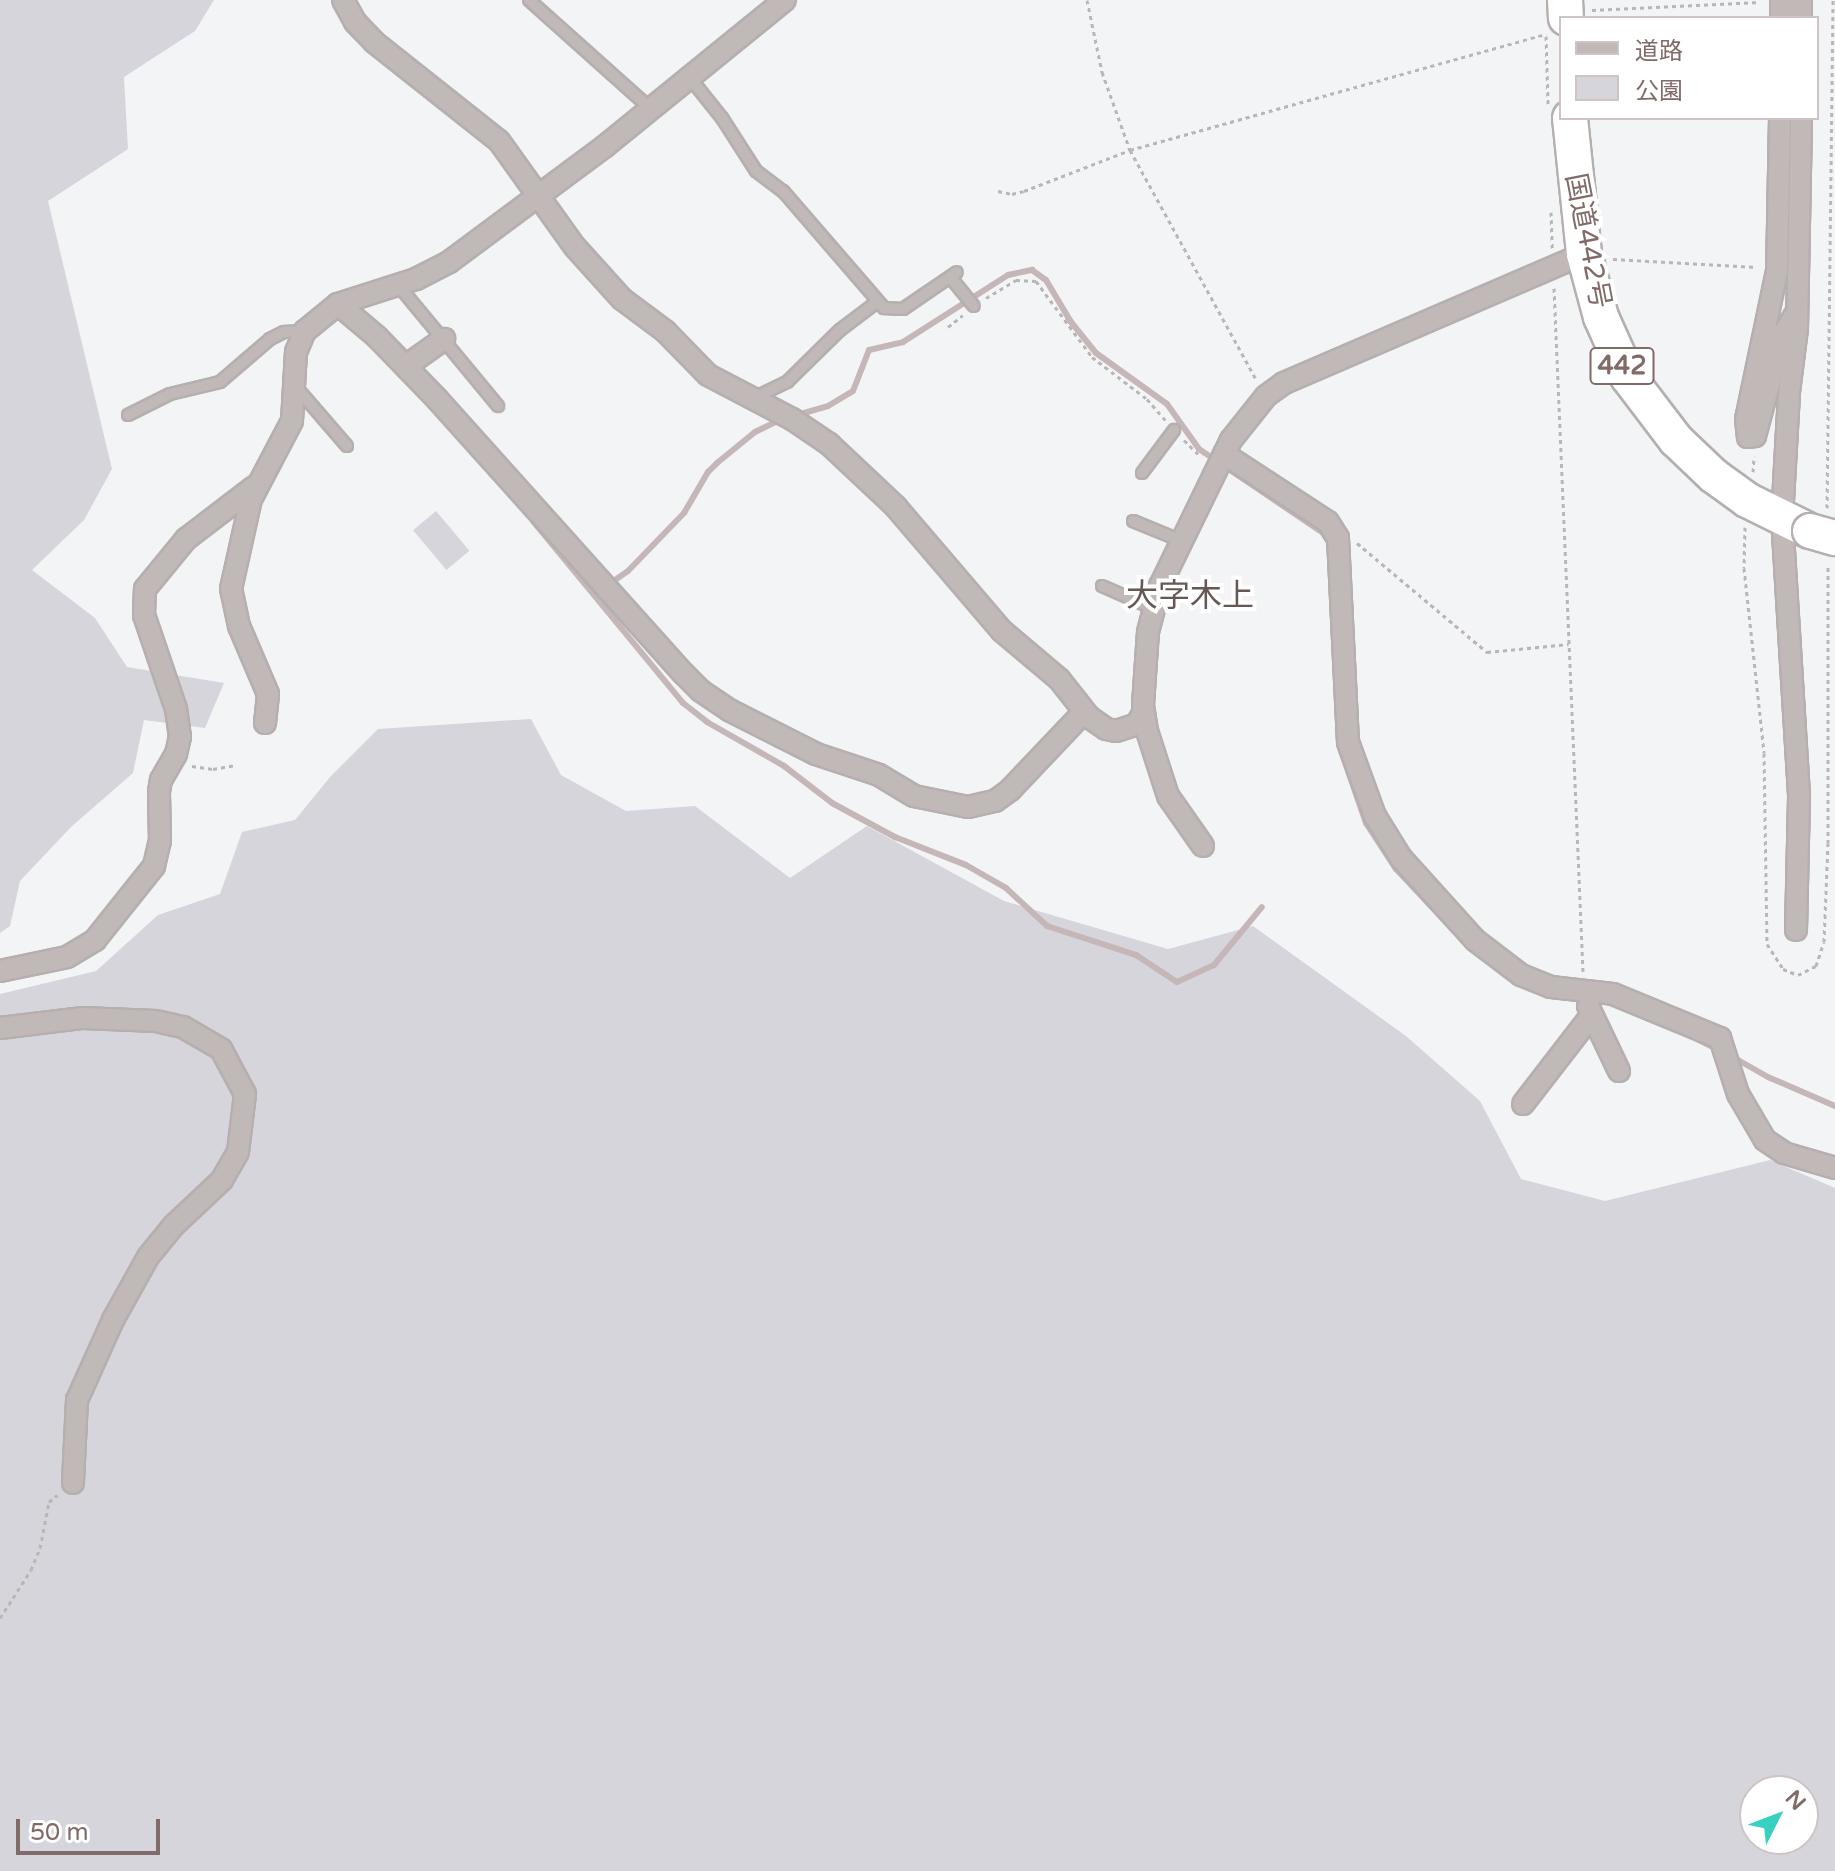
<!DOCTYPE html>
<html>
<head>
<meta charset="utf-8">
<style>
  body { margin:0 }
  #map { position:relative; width:1835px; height:1871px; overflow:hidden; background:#f3f4f6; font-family:"Varela Round","Noto Sans JP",sans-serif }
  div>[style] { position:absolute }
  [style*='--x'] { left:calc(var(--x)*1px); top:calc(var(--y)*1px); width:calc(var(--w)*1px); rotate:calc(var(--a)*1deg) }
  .green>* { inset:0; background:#d7d5dc; transform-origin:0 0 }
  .stream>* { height:6px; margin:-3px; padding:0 3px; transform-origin:3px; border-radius:3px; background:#c5b7b8 }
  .path>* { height:3px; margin-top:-1.5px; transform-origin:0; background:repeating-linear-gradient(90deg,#bbb6b5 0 4px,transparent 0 8px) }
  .roads { filter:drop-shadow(2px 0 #b6afaf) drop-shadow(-2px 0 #b6afaf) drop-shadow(0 2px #b6afaf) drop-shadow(0 -2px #b6afaf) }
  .service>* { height:10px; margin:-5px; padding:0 5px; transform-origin:5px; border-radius:5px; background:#c0b9b8 }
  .minor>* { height:20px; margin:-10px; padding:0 10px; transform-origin:10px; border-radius:10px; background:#c0b9b8 }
  .trunk>* { height:34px; margin:-17px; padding:0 17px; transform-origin:17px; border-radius:17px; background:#fff }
  .bridges { filter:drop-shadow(2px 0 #b6afaf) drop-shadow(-2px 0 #b6afaf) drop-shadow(0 2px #b6afaf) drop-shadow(0 -2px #b6afaf) }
  .trunk-bridge>* { height:34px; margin:-17px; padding:0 17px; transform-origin:17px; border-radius:17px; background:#fff }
  span { translate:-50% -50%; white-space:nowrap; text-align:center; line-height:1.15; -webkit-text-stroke:8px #fff; paint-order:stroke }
  .shield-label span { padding:2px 6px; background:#fff; border:2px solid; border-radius:6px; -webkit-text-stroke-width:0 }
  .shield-label { font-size:26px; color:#816b68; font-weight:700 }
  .street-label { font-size:28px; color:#816b68 }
  .quarter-label { font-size:32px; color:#675755 }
  .legend { position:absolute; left:1559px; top:16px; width:260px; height:104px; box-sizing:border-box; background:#fff; border:2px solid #cdc4c3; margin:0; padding:10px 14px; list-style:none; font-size:24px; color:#816b68 }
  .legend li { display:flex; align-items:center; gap:16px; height:40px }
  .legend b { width:40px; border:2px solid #cdc4c3 }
  .north { position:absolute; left:1739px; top:1775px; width:80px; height:80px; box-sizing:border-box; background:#fff; border:2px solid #cdc4c3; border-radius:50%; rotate:48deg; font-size:22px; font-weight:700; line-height:32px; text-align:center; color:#816b68 }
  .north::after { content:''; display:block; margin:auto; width:28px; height:36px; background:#38d1c1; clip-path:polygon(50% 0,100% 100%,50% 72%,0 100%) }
  .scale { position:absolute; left:16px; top:1819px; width:144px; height:36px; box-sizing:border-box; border:4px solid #816b68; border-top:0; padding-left:10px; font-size:24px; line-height:28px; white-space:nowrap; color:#816b68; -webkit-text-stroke:6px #fff; paint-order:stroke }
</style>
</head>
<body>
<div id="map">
  <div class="green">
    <i style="clip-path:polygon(0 0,214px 0,195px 31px,124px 77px,128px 149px,48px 201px,112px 469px,84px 520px,32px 570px,95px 618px,127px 667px,224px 683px,205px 728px,144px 720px,133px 773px,71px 827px,20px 881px,10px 926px,0 933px)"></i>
    <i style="left:436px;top:511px;width:52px;height:30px;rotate:50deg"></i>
    <i style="clip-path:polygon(evenodd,531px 719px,561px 775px,626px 811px,695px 806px,790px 878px,867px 826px,1004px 901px,1168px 949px,1253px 926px,1406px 1036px,1480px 1101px,1521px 1179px,1605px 1201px,1770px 1160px,1835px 1188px,1835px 1871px,0 1871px,0 994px,96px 971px,158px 915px,220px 894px,242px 832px,295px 820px,330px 777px,378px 729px,531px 719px,1755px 1791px,1803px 1791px,1803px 1839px,1755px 1839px,1755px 1791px)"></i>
  </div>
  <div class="stream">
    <i style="--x:797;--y:415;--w:32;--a:-16"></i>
    <i style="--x:828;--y:406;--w:29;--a:-31"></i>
    <i style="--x:853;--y:391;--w:44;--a:-68.7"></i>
    <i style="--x:869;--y:350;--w:35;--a:-13"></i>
    <i style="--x:903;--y:342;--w:125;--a:-32.5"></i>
    <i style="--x:1008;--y:275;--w:25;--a:-12"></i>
    <i style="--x:1032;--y:270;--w:17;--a:36"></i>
    <i style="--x:1046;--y:280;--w:49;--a:59.2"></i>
    <i style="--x:1071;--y:322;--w:40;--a:51"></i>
    <i style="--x:1096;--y:353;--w:87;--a:35.7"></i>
    <i style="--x:1167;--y:404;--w:55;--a:54.6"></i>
    <i style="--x:1199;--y:449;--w:150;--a:34.1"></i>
    <i style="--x:1323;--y:533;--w:15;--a:58"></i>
    <i style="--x:533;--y:521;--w:236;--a:50.5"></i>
    <i style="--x:683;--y:703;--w:31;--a:38"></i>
    <i style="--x:707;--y:722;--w:89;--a:29.7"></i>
    <i style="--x:784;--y:766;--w:61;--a:37.6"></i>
    <i style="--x:832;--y:803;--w:72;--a:28.4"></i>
    <i style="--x:895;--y:837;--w:76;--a:21.5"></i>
    <i style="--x:966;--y:865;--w:46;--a:29.9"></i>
    <i style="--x:1006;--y:888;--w:56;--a:42.8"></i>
    <i style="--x:1047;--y:926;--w:94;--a:18"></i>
    <i style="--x:1136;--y:955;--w:49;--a:33.4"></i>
    <i style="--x:1177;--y:982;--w:41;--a:-24.7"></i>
    <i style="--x:1214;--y:965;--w:75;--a:-50.4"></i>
    <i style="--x:595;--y:594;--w:40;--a:-34.9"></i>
    <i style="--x:628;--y:571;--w:81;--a:-46"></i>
    <i style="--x:684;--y:513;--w:48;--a:-59.7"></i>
    <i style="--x:708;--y:472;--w:13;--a:-45"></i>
    <i style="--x:717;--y:463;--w:49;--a:-39.2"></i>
    <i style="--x:755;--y:432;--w:30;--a:-26"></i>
    <i style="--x:1339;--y:745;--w:83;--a:70.9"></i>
    <i style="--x:1366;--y:823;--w:55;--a:56.9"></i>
    <i style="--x:1396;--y:869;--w:111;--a:46.8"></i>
    <i style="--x:1695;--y:1038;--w:25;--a:27"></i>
    <i style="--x:1731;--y:1056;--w:43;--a:29.6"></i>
    <i style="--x:1768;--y:1077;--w:73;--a:23.4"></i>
  </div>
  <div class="path">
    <i style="--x:1087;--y:0;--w:74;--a:78.2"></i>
    <i style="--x:1102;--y:72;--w:83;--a:70.3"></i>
    <i style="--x:1130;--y:150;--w:261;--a:61.2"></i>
    <i style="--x:1592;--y:10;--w:168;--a:-2.7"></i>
    <i style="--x:1546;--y:36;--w:68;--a:88.3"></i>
    <i style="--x:998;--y:191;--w:14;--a:12"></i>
    <i style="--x:1012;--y:194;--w:12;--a:-14"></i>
    <i style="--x:1024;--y:191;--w:114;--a:-21.1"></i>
    <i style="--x:1130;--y:150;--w:432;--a:-15.6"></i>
    <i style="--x:1551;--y:212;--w:36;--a:88"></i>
    <i style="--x:1613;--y:259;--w:144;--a:3.2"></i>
    <i style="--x:1554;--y:288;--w:684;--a:87.57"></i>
    <i style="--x:986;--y:298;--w:35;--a:-31"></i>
    <i style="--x:1016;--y:280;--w:20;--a:3"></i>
    <i style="--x:1036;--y:281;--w:94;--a:53.6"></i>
    <i style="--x:1092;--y:357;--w:69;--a:37.4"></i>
    <i style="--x:1147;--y:399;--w:28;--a:49"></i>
    <i style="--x:948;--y:327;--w:19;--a:-39"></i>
    <i style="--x:1184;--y:440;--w:24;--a:45"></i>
    <i style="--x:1753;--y:472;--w:16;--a:-86"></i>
    <i style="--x:1827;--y:508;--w:508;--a:-89.32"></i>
    <i style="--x:1745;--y:527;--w:41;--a:91.4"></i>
    <i style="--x:1744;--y:568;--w:186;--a:83.8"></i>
    <i style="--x:1764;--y:753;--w:191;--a:89.1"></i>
    <i style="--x:1767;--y:944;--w:30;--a:57"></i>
    <i style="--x:1783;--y:969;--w:16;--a:22"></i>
    <i style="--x:1798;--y:975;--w:20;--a:-27"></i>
    <i style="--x:1816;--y:966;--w:25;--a:-72"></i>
    <i style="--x:1824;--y:942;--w:99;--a:-87.7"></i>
    <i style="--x:1828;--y:843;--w:279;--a:-90"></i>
    <i style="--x:1357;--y:543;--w:170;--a:40"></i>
    <i style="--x:1487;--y:652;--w:82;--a:-5.6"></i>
    <i style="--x:192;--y:766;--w:21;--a:8"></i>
    <i style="--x:213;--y:769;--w:23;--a:-10"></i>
    <i style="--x:0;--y:1618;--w:57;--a:-57.1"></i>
    <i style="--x:31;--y:1570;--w:24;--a:-68"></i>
    <i style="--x:40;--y:1548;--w:47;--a:-78.9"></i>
    <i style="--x:49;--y:1502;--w:11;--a:-41"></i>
  </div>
  <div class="roads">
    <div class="service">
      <i style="--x:529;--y:0;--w:164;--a:41.8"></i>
      <i style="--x:690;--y:78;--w:51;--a:51.3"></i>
      <i style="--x:722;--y:118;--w:63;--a:57.3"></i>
      <i style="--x:756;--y:171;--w:34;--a:37"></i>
      <i style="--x:783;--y:191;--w:155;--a:49.2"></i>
      <i style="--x:884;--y:308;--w:19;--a:3"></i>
      <i style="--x:903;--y:309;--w:65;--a:-34.4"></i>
      <i style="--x:951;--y:278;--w:36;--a:51"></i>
      <i style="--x:398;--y:285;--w:157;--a:50.4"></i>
      <i style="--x:296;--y:387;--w:78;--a:49.2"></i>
      <i style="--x:754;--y:398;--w:37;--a:-26"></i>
      <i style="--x:787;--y:382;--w:74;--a:-44.5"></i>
      <i style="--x:840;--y:330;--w:46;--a:-37.1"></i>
      <i style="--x:128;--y:415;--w:47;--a:-26.6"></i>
      <i style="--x:170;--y:394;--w:51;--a:-13.5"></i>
      <i style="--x:220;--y:382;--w:66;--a:-40.7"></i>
      <i style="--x:270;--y:339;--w:16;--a:-27"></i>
      <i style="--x:284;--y:332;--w:21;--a:-3"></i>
      <i style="--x:1142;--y:473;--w:54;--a:-53.3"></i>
      <i style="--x:1133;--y:521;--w:53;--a:22.2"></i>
      <i style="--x:1102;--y:586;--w:55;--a:23.7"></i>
    </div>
    <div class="minor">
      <i style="--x:343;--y:0;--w:25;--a:61"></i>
      <i style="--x:355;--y:22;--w:28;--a:46"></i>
      <i style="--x:374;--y:42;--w:159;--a:38.4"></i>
      <i style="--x:499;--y:141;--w:130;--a:54.4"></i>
      <i style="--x:575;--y:247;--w:70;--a:47.9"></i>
      <i style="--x:622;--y:299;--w:54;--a:36.7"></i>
      <i style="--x:665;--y:331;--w:62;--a:45.7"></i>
      <i style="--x:708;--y:375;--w:95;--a:27.6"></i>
      <i style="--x:792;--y:419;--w:45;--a:34"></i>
      <i style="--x:829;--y:444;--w:92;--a:43.2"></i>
      <i style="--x:896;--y:507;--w:163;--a:49.5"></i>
      <i style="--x:1002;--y:631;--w:75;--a:40.1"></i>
      <i style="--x:1059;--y:679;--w:48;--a:51.7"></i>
      <i style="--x:1089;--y:717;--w:21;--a:35"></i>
      <i style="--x:1106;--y:729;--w:10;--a:11"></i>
      <i style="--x:1116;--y:731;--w:22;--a:-18"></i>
      <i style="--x:1137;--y:724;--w:13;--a:-61"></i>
      <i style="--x:1781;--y:18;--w:18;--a:-90"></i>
      <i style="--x:1801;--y:18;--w:18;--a:-90"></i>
      <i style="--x:1780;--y:118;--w:153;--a:91.1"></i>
      <i style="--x:1777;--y:271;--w:151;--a:101.8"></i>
      <i style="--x:1746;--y:419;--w:18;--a:84"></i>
      <i style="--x:1748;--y:437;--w:7;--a:-8"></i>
      <i style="--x:1755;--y:436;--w:104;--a:-74.9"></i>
      <i style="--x:1782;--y:336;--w:25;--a:-58"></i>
      <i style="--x:338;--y:304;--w:51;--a:40.2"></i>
      <i style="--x:377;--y:337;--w:86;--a:45.9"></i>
      <i style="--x:437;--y:399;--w:370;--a:48.1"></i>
      <i style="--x:684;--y:674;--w:24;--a:45"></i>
      <i style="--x:701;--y:691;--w:34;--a:34"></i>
      <i style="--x:729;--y:710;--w:97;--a:26.8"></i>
      <i style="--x:816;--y:754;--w:66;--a:18.4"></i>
      <i style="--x:879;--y:775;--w:41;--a:31"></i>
      <i style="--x:914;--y:796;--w:55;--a:11.5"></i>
      <i style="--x:968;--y:807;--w:28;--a:-13"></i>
      <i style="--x:995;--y:801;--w:19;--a:-36"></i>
      <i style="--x:1010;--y:790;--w:108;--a:-46.5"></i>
      <i style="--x:406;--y:366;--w:47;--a:-35.4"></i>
      <i style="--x:1224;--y:454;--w:124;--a:33.2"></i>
      <i style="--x:1328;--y:522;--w:19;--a:58"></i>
      <i style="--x:1338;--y:538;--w:204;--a:87.2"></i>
      <i style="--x:1348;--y:742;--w:79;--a:70"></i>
      <i style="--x:1375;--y:816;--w:49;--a:58.2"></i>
      <i style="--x:1401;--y:858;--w:110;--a:47.9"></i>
      <i style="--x:1475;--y:940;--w:58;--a:37.3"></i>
      <i style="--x:1521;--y:975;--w:32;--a:22"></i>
      <i style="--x:1551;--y:987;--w:62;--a:6.4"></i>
      <i style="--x:1613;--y:994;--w:116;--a:22.4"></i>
      <i style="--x:1720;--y:1038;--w:59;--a:72.2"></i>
      <i style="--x:1738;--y:1094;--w:53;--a:59.6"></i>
      <i style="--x:1765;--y:1140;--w:23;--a:34"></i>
      <i style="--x:1784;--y:1153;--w:53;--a:16.4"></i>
      <i style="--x:265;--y:723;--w:29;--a:-84"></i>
      <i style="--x:268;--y:694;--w:74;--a:-113.1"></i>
      <i style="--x:239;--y:626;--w:38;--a:-102"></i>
      <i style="--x:231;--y:589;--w:92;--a:-77.5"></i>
      <i style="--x:251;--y:499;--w:88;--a:-62.3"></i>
      <i style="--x:292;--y:421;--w:69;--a:-86.7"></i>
      <i style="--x:296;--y:352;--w:23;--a:-67"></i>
      <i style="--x:305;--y:331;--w:43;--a:-39.3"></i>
      <i style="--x:338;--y:304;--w:82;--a:-17.8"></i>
      <i style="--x:416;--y:279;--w:37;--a:-27"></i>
      <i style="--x:449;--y:262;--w:193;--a:-36.6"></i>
      <i style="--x:604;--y:147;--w:233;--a:-39.1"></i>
      <i style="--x:1203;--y:846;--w:61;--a:-125"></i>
      <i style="--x:1168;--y:796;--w:68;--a:-107.9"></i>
      <i style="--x:1147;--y:731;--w:26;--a:-99"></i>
      <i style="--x:1143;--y:705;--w:73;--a:-86.1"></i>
      <i style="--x:1148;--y:632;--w:48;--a:-75.4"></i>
      <i style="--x:1160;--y:586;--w:162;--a:-64.1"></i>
      <i style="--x:1231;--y:440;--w:56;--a:-51.5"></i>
      <i style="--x:1266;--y:396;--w:22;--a:-36"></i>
      <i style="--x:1284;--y:383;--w:327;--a:-23.3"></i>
      <i style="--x:1796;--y:930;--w:135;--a:-88.7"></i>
      <i style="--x:1799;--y:795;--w:277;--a:-93.5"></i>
      <i style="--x:1782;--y:519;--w:127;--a:-86.8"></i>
      <i style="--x:1789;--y:392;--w:64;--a:-82.8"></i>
      <i style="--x:1797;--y:329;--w:211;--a:-88.9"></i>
      <i style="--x:0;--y:971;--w:68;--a:-11.8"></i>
      <i style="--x:67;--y:957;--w:33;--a:-31"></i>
      <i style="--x:95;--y:940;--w:95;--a:-51.4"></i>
      <i style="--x:154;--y:866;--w:26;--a:-77"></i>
      <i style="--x:160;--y:841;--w:49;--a:-91.2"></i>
      <i style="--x:159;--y:792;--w:12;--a:-81"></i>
      <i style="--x:161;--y:780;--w:30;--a:-60"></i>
      <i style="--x:176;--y:754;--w:17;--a:-77"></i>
      <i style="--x:180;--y:737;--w:28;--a:-98"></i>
      <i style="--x:176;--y:709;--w:99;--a:-108.8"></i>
      <i style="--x:144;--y:615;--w:26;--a:-88"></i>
      <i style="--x:145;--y:589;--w:65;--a:-50.6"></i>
      <i style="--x:186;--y:539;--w:86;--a:-37.4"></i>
      <i style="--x:1588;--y:1006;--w:72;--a:64.5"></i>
      <i style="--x:0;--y:1028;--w:84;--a:-6.9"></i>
      <i style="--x:83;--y:1018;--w:73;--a:2.4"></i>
      <i style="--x:156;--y:1021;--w:28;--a:13"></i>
      <i style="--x:183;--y:1027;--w:44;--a:30.1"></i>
      <i style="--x:221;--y:1049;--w:51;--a:61.9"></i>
      <i style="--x:245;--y:1094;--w:58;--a:96.9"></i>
      <i style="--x:238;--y:1152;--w:32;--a:120"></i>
      <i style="--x:222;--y:1180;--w:66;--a:136.8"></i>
      <i style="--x:174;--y:1225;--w:41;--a:129.1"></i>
      <i style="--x:148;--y:1257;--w:72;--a:119.1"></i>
      <i style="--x:113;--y:1320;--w:88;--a:114.2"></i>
      <i style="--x:77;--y:1400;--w:83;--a:92.8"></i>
      <i style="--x:1523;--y:1104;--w:111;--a:-52.3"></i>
    </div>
    <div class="trunk">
      <i style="--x:1565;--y:0;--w:18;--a:87"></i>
      <i style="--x:1570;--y:118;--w:137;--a:84.1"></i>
      <i style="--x:1584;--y:254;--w:65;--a:74.9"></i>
      <i style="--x:1601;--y:317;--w:66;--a:65.8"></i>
      <i style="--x:1628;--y:377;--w:79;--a:52.7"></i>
      <i style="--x:1676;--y:440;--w:52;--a:43.5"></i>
      <i style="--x:1714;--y:476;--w:41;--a:36"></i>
      <i style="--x:1747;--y:500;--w:70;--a:26.2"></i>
    </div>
  </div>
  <div class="bridges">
    <div class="trunk-bridge">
      <i style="--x:1810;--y:531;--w:26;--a:16"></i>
    </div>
  </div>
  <div class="shield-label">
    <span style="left:1622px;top:366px">442</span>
  </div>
  <div class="street-label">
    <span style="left:1588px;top:241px;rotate:79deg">国道442号</span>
  </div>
  <div class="quarter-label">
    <span style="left:1190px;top:596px">大字木上</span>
  </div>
  <ul class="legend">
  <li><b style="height:10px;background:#c0b9b8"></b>道路</li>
  <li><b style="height:22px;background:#d7d5dc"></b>公園</li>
  </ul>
  <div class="north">N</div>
  <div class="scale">50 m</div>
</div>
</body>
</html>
